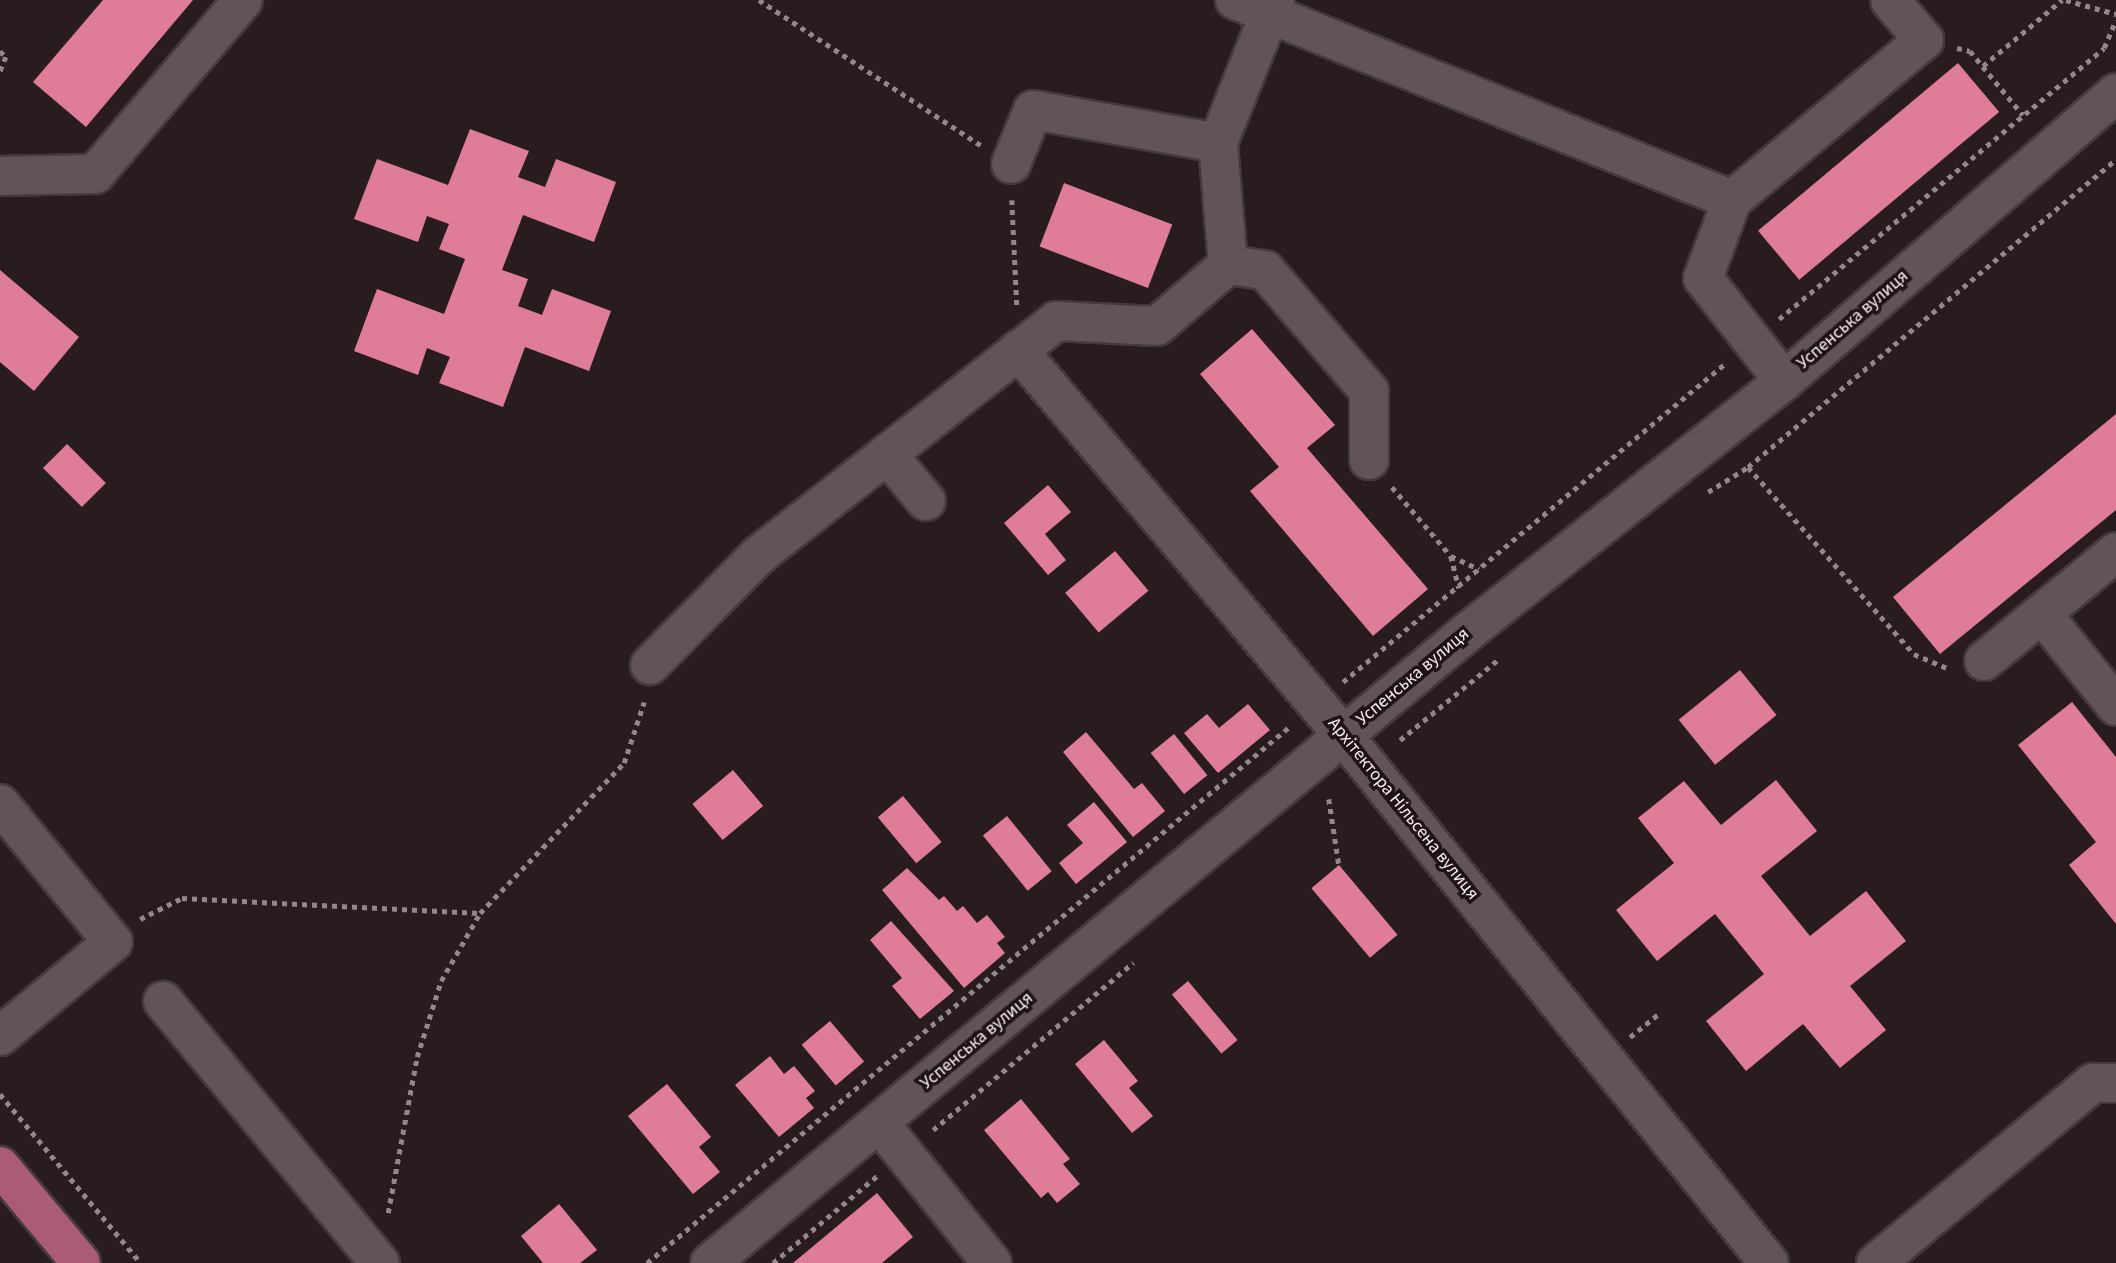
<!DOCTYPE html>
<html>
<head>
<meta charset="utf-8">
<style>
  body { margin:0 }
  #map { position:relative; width:2116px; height:1263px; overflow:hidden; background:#291c1f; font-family:"Source Sans 3",sans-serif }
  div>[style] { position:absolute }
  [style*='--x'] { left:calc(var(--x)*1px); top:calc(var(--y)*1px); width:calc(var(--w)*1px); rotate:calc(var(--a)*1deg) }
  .building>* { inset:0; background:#df7d98; transform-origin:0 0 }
  .path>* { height:4.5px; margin-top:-2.25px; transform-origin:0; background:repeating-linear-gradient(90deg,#928789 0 5px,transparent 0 10px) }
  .roads { filter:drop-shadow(2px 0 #443a3c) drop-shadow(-2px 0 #443a3c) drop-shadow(0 2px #443a3c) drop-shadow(0 -2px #443a3c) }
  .minor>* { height:38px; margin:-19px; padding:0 19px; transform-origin:19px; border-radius:19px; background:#625356 }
  .major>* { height:38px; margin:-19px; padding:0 19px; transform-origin:19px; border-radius:19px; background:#a95c73 }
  span { translate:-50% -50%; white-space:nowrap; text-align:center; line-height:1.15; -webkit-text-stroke:7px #1f1316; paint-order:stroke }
  .street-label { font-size:18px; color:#f8eff1 }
</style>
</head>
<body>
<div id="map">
  <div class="building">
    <i style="clip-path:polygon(103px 0,193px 0,86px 127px,33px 82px)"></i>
    <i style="left:1958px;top:63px;width:64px;height:261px;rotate:50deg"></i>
    <i style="clip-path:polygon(470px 129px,529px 151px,518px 177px,545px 187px,556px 159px,616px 182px,594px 242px,523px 215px,502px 270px,528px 279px,518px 306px,542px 315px,552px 289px,611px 311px,589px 371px,525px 347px,503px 407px,439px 383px,450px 357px,427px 348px,418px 375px,354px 351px,377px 289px,444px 314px,465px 259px,439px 249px,449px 224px,427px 216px,418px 242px,354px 219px,377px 159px,448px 185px)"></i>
    <i style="left:1064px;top:183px;width:116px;height:68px;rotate:21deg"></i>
    <i style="clip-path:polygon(0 270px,79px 337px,34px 391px,0 362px)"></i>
    <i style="clip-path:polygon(1252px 329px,1335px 425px,1307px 448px,1428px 589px,1373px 636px,1250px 491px,1279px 467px,1200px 374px)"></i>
    <i style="clip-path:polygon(2116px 414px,2116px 510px,1940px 654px,1893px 597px)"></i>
    <i style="left:67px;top:444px;width:55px;height:34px;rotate:45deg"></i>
    <i style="clip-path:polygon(1048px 485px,1071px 512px,1045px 534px,1066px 560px,1048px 575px,1004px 523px)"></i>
    <i style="left:1115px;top:551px;width:52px;height:65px;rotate:50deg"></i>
    <i style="left:1740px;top:670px;width:58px;height:79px;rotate:51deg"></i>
    <i style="clip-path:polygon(2072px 702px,2116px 757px,2116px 924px,2069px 865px,2096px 842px,2018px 745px)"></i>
    <i style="clip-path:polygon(1248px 704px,1270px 730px,1218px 773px,1184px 733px,1207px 714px,1219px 728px)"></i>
    <i style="clip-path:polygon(1086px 732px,1134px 789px,1142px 783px,1165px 811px,1133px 837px,1063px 752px)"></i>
    <i style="left:1174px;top:734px;width:53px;height:30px;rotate:51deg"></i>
    <i style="left:733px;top:770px;width:47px;height:53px;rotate:50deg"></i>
    <i style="clip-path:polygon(1776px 780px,1817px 831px,1761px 876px,1810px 936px,1866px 891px,1906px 941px,1850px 986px,1886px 1030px,1840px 1068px,1803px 1024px,1746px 1071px,1706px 1021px,1764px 974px,1715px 914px,1657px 961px,1616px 910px,1674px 863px,1638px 818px,1684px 781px,1721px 825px)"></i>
    <i style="left:903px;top:796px;width:60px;height:33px;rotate:50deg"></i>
    <i style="clip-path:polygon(1094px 802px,1127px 842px,1076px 884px,1059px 863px,1083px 843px,1067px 825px)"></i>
    <i style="left:1007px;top:816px;width:71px;height:31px;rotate:51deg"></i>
    <i style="left:1339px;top:865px;width:91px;height:36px;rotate:50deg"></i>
    <i style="clip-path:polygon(907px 868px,939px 900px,944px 896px,957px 911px,963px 906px,977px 923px,987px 915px,1005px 937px,997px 943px,1005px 953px,964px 988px,882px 890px)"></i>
    <i style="clip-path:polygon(891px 921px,954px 991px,920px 1019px,892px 986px,902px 978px,870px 940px)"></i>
    <i style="left:1188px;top:981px;width:77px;height:21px;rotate:50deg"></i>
    <i style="left:830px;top:1021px;width:53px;height:37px;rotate:50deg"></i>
    <i style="clip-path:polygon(1104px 1040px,1138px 1081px,1129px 1088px,1153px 1116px,1132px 1133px,1075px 1064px)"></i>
    <i style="clip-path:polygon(770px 1056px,784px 1074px,794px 1066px,815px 1091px,806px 1098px,814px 1108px,779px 1137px,735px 1085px)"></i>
    <i style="clip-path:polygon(667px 1084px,711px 1137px,699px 1147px,720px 1172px,693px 1194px,628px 1116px)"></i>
    <i style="clip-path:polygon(1021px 1099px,1070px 1159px,1063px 1164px,1080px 1184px,1057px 1203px,1048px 1192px,1041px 1198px,984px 1130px)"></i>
    <i style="clip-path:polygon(877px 1193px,913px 1237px,882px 1263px,793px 1263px)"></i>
    <i style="clip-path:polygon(559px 1204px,597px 1250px,580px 1263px,543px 1263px,521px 1236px)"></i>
  </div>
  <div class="path">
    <i style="--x:759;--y:0;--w:265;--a:33.2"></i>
    <i style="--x:2066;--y:0;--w:52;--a:15.6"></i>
    <i style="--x:1957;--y:48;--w:13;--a:13"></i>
    <i style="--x:1970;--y:51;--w:83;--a:50.4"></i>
    <i style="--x:0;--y:51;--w:8;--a:45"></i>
    <i style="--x:6;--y:57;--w:16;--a:112"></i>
    <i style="--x:1983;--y:66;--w:103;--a:-39.9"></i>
    <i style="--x:1012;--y:200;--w:107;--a:87.3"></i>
    <i style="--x:1779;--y:319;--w:423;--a:-39.8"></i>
    <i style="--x:2104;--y:48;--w:30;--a:-67"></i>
    <i style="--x:1748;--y:467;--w:250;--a:48.4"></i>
    <i style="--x:1914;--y:654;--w:38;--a:23"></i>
    <i style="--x:1392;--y:487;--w:91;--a:49.5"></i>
    <i style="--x:1451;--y:556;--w:31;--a:25"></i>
    <i style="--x:1708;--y:492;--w:47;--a:-32"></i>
    <i style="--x:1748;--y:467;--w:480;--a:-39.9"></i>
    <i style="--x:1451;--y:556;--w:33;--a:76"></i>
    <i style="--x:1343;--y:682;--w:496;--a:-39.8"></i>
    <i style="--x:1400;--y:740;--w:128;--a:-39.3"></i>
    <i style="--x:1329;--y:799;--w:67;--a:81.4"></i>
    <i style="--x:140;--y:919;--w:47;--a:-26.6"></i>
    <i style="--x:182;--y:898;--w:298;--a:2.9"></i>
    <i style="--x:1630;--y:1037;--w:38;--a:-39"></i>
    <i style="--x:0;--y:1094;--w:220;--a:50.2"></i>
    <i style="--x:933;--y:1130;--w:261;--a:-39.9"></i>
    <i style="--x:388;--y:1213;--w:159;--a:-79.5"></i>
    <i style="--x:417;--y:1057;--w:80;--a:-72.5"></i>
    <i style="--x:441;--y:981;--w:78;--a:-60.2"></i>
    <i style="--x:480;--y:913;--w:208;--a:-46.2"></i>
    <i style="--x:624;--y:763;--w:64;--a:-71.8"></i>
    <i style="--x:647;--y:1263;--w:835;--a:-39.85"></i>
    <i style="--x:773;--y:1263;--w:136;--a:-39.9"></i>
  </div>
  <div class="roads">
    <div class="minor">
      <i style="--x:1235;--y:0;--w:536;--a:21.92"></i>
      <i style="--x:1011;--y:164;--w:58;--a:-67.8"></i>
      <i style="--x:1033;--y:110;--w:188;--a:10.1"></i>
      <i style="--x:0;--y:176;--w:95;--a:-1.2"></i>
      <i style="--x:95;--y:174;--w:228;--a:-49.6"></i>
      <i style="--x:1228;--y:265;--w:122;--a:-94.7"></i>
      <i style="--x:1218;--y:143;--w:154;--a:-68.3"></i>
      <i style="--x:1018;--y:350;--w:504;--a:49.83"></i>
      <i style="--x:1343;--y:735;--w:678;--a:51.1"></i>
      <i style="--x:1784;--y:381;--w:131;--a:-128.2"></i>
      <i style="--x:1703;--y:278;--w:83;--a:-69.6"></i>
      <i style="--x:1732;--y:200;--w:250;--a:-39.8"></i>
      <i style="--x:1924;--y:40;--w:52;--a:-130.4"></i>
      <i style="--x:887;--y:454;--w:61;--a:50.3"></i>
      <i style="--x:2042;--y:614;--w:118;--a:51.2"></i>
      <i style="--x:1984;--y:661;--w:171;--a:-39.5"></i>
      <i style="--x:650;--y:665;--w:155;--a:-45.3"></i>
      <i style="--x:759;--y:555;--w:378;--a:-38.2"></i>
      <i style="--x:1056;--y:321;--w:101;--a:2.8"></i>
      <i style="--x:1157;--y:326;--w:94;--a:-40.7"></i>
      <i style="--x:1228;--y:265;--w:37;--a:8"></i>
      <i style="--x:1265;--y:270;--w:160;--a:49.3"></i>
      <i style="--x:1369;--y:391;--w:69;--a:90"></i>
      <i style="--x:0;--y:804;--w:178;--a:50.7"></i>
      <i style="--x:113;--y:942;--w:147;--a:140.2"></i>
      <i style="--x:163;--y:1001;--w:340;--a:50.4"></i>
      <i style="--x:879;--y:1123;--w:180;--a:51.1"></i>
      <i style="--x:710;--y:1263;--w:989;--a:-39.79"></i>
      <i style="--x:1470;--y:630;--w:401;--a:-38.4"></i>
      <i style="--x:1784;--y:381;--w:440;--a:-40.9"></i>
      <i style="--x:1876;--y:1263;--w:282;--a:-39.7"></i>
      <i style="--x:2093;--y:1083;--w:23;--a:0"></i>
    </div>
    <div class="major">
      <i style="--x:0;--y:1166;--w:126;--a:50.1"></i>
    </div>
  </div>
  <div class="street-label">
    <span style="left:1853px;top:320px;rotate:-41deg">Успенська вулиця</span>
    <span style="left:1413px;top:677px;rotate:-40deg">Успенська вулиця</span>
    <span style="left:1403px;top:809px;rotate:51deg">Архітектора Нільсена вулиця</span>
    <span style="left:977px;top:1041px;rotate:-40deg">Успенська вулиця</span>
  </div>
</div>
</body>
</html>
